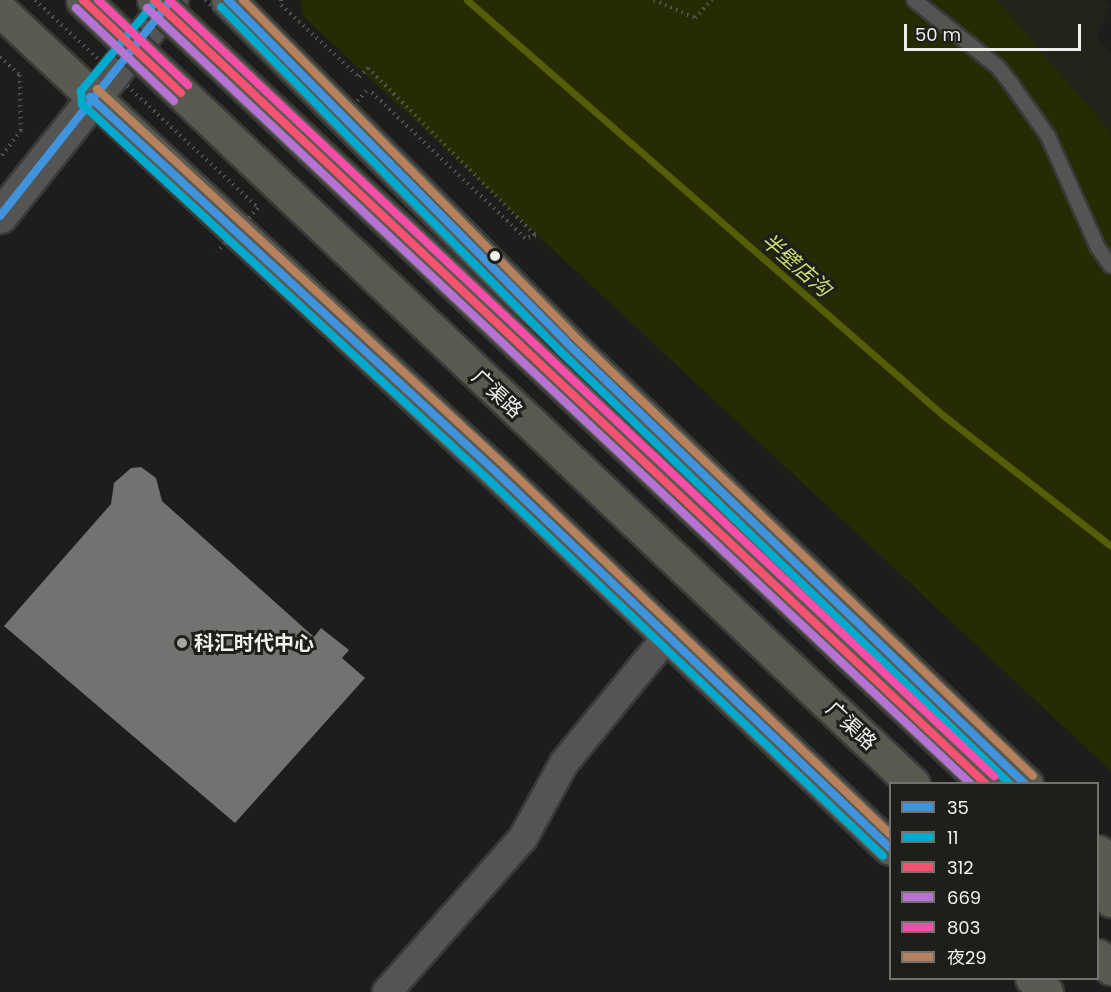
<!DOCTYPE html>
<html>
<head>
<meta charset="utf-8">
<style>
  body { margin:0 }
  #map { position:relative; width:1111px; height:992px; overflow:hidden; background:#1d1e1c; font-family:Poppins,"Noto Sans SC",sans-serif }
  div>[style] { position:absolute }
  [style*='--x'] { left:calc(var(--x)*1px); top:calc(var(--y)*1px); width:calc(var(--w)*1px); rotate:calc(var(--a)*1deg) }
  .built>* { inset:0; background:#22241a }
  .green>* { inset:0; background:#272b04 }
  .stream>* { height:7px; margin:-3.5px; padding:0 3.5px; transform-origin:3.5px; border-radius:3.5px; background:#545d08 }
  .building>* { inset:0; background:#727371 }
  .path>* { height:4px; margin-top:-2px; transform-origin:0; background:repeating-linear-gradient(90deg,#545553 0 1.5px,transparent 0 6px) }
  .roads { filter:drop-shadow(2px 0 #393a38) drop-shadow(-2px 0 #393a38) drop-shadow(0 2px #393a38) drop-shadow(0 -2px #393a38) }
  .service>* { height:14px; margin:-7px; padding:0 7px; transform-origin:7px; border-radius:7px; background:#545553 }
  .minor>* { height:28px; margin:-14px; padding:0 14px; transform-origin:14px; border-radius:14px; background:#545553 }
  .tertiary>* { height:33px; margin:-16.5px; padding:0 16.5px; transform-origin:16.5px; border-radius:16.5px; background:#545553 }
  .primary>* { height:33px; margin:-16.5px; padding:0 16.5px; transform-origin:16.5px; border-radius:16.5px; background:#595b52 }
  .trunk>* { height:33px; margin:-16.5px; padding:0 16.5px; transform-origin:16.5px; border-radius:16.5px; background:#585a50 }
  .path-bridge>* { height:4px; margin-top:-2px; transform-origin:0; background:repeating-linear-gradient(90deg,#545553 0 1.5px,transparent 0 6px) }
  .bridges { filter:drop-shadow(2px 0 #393a38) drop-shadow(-2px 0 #393a38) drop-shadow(0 2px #393a38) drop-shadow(0 -2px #393a38) }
  .trunk-bridge>* { height:33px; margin:-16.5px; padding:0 16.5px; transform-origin:16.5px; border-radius:16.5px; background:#585a50 }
  .bus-1>* { height:8px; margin:-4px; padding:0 4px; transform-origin:4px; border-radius:4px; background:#4094de }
  .bus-2>* { height:8px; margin:-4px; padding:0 4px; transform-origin:4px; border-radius:4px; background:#00a9ce }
  .bus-3>* { height:8px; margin:-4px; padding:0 4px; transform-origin:4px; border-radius:4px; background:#f65372 }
  .bus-4>* { height:8px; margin:-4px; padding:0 4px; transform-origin:4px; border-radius:4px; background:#b673d3 }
  .bus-5>* { height:8px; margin:-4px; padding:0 4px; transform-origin:4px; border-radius:4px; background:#f54da8 }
  .bus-6>* { height:8px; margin:-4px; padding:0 4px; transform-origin:4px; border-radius:4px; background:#b6815c }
  .dots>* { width:16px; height:16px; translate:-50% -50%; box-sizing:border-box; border:3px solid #1e1f1b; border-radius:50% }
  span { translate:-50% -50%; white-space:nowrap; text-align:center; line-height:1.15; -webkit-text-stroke:6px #1e1f1b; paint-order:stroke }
  .street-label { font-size:20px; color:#efefec }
  .poi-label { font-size:20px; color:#efefec; font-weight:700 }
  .left { translate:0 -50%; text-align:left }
  .water-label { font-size:21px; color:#cfdf71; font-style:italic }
  .legend { position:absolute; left:889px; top:782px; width:210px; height:198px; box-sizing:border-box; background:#1e1f1b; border:2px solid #72726f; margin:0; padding:8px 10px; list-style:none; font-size:18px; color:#efefec }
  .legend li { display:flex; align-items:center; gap:12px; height:30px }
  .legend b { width:30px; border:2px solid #72726f }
  .scale { position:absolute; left:904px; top:24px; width:177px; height:27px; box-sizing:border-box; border:3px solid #efefec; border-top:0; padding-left:8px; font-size:18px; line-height:21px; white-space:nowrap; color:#efefec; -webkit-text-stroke:4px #1e1f1b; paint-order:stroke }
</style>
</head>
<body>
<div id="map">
  <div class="built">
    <i style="clip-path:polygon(997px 0,1105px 0,1110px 6px,1096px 36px,1111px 54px,1111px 132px)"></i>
  </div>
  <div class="green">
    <i style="clip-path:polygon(300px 0,997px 0,1111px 132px,1111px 771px,303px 16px)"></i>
  </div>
  <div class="stream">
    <i style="--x:467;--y:0;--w:633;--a:41.09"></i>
    <i style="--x:944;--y:416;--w:212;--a:37.9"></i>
  </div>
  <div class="building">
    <i style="clip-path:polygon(141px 467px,156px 478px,162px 501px,314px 637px,321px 628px,349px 650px,342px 658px,365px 678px,235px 823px,4px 626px,111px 504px,114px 483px,131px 468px)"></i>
  </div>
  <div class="path">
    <i style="--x:281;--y:0;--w:5;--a:90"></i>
    <i style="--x:281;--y:5;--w:106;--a:42.7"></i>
    <i style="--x:359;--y:77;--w:13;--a:-45"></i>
    <i style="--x:368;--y:68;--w:238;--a:45"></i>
    <i style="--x:536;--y:236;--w:11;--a:170"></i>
    <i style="--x:525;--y:238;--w:216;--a:-136.5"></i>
    <i style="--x:654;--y:0;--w:45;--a:23.7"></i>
    <i style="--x:695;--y:18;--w:25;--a:-47"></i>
    <i style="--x:0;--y:57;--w:27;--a:42"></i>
    <i style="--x:20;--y:75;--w:55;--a:89"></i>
    <i style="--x:21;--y:130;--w:35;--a:127"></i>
  </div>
  <div class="roads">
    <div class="service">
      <i style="--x:914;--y:0;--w:107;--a:38.6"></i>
      <i style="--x:998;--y:67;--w:23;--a:52"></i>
      <i style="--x:1012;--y:85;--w:62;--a:54.8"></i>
      <i style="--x:1048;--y:136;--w:123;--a:65.9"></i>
      <i style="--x:1098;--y:248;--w:22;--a:54"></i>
    </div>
    <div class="minor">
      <i style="--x:387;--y:992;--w:205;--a:-48.6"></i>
      <i style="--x:523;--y:838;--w:85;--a:-61.3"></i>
      <i style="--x:564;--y:763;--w:161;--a:-50.8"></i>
    </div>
    <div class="tertiary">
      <i style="--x:0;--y:216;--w:275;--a:-51.6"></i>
    </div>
    <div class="primary">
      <i style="--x:228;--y:0;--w:481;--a:45.3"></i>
      <i style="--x:566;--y:342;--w:638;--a:43.86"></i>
      <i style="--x:0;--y:10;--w:679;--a:42.97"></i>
      <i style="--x:497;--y:473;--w:543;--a:43.66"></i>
      <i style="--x:1098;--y:852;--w:18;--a:45"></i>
      <i style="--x:1032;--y:978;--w:20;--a:45"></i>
    </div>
    <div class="trunk">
      <i style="--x:1098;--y:888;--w:18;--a:43"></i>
      <i style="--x:1098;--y:956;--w:18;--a:43"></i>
    </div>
  </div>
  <div class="path-bridge">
    <i style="--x:35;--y:0;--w:305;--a:43"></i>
    <i style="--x:258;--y:208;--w:60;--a:133"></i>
    <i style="--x:205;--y:0;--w:180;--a:43"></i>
    <i style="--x:337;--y:123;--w:46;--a:-47.6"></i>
  </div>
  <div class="bridges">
    <div class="trunk-bridge">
      <i style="--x:83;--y:0;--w:1142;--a:43.37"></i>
      <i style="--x:154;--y:0;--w:1144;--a:43.26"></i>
    </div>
  </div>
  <div class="bus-1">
    <i style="--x:228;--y:0;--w:481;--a:45.3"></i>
    <i style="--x:566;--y:342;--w:637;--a:43.92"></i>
    <i style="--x:90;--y:97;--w:554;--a:42.73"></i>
    <i style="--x:497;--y:473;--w:543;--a:43.66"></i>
    <i style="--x:0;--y:216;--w:275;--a:-51.6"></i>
  </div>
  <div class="bus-2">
    <i style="--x:157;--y:0;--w:119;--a:129.9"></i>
    <i style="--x:81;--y:91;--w:13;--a:86"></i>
    <i style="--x:82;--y:104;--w:556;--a:42.74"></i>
    <i style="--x:490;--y:481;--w:543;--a:43.66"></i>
    <i style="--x:221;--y:7;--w:482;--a:45.4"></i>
    <i style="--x:559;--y:350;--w:626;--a:43.9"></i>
  </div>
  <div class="bus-3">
    <i style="--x:83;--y:0;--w:135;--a:43.5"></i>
    <i style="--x:154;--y:0;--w:1143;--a:43.3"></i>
  </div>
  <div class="bus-4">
    <i style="--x:76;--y:8;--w:135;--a:43.5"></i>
    <i style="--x:147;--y:8;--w:1132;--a:43.28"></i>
  </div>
  <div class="bus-5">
    <i style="--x:98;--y:0;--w:124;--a:43.4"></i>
    <i style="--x:169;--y:0;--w:1133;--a:43.25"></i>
  </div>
  <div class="bus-6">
    <i style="--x:243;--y:0;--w:470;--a:45.4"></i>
    <i style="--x:573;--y:335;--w:637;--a:43.79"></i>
    <i style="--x:97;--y:89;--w:554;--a:42.73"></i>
    <i style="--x:504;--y:465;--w:534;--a:43.71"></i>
  </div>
  <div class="dots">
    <i style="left:495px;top:256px;background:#efefec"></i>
    <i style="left:182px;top:643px;background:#a6a6a3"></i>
  </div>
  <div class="street-label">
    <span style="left:497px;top:394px;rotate:43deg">广渠路</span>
    <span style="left:851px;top:726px;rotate:43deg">广渠路</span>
  </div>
  <div class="poi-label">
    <span class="left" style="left:194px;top:643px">科汇时代中心</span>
  </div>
  <div class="water-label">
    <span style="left:796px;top:265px;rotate:41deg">半壁店沟</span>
  </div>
  <ul class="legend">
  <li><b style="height:8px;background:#4094de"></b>35</li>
  <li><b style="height:8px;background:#00a9ce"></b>11</li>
  <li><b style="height:8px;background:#f65372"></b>312</li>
  <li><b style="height:8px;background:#b673d3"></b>669</li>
  <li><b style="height:8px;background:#f54da8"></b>803</li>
  <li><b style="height:8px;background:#b6815c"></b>夜29</li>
  </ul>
  <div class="scale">50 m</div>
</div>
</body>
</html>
